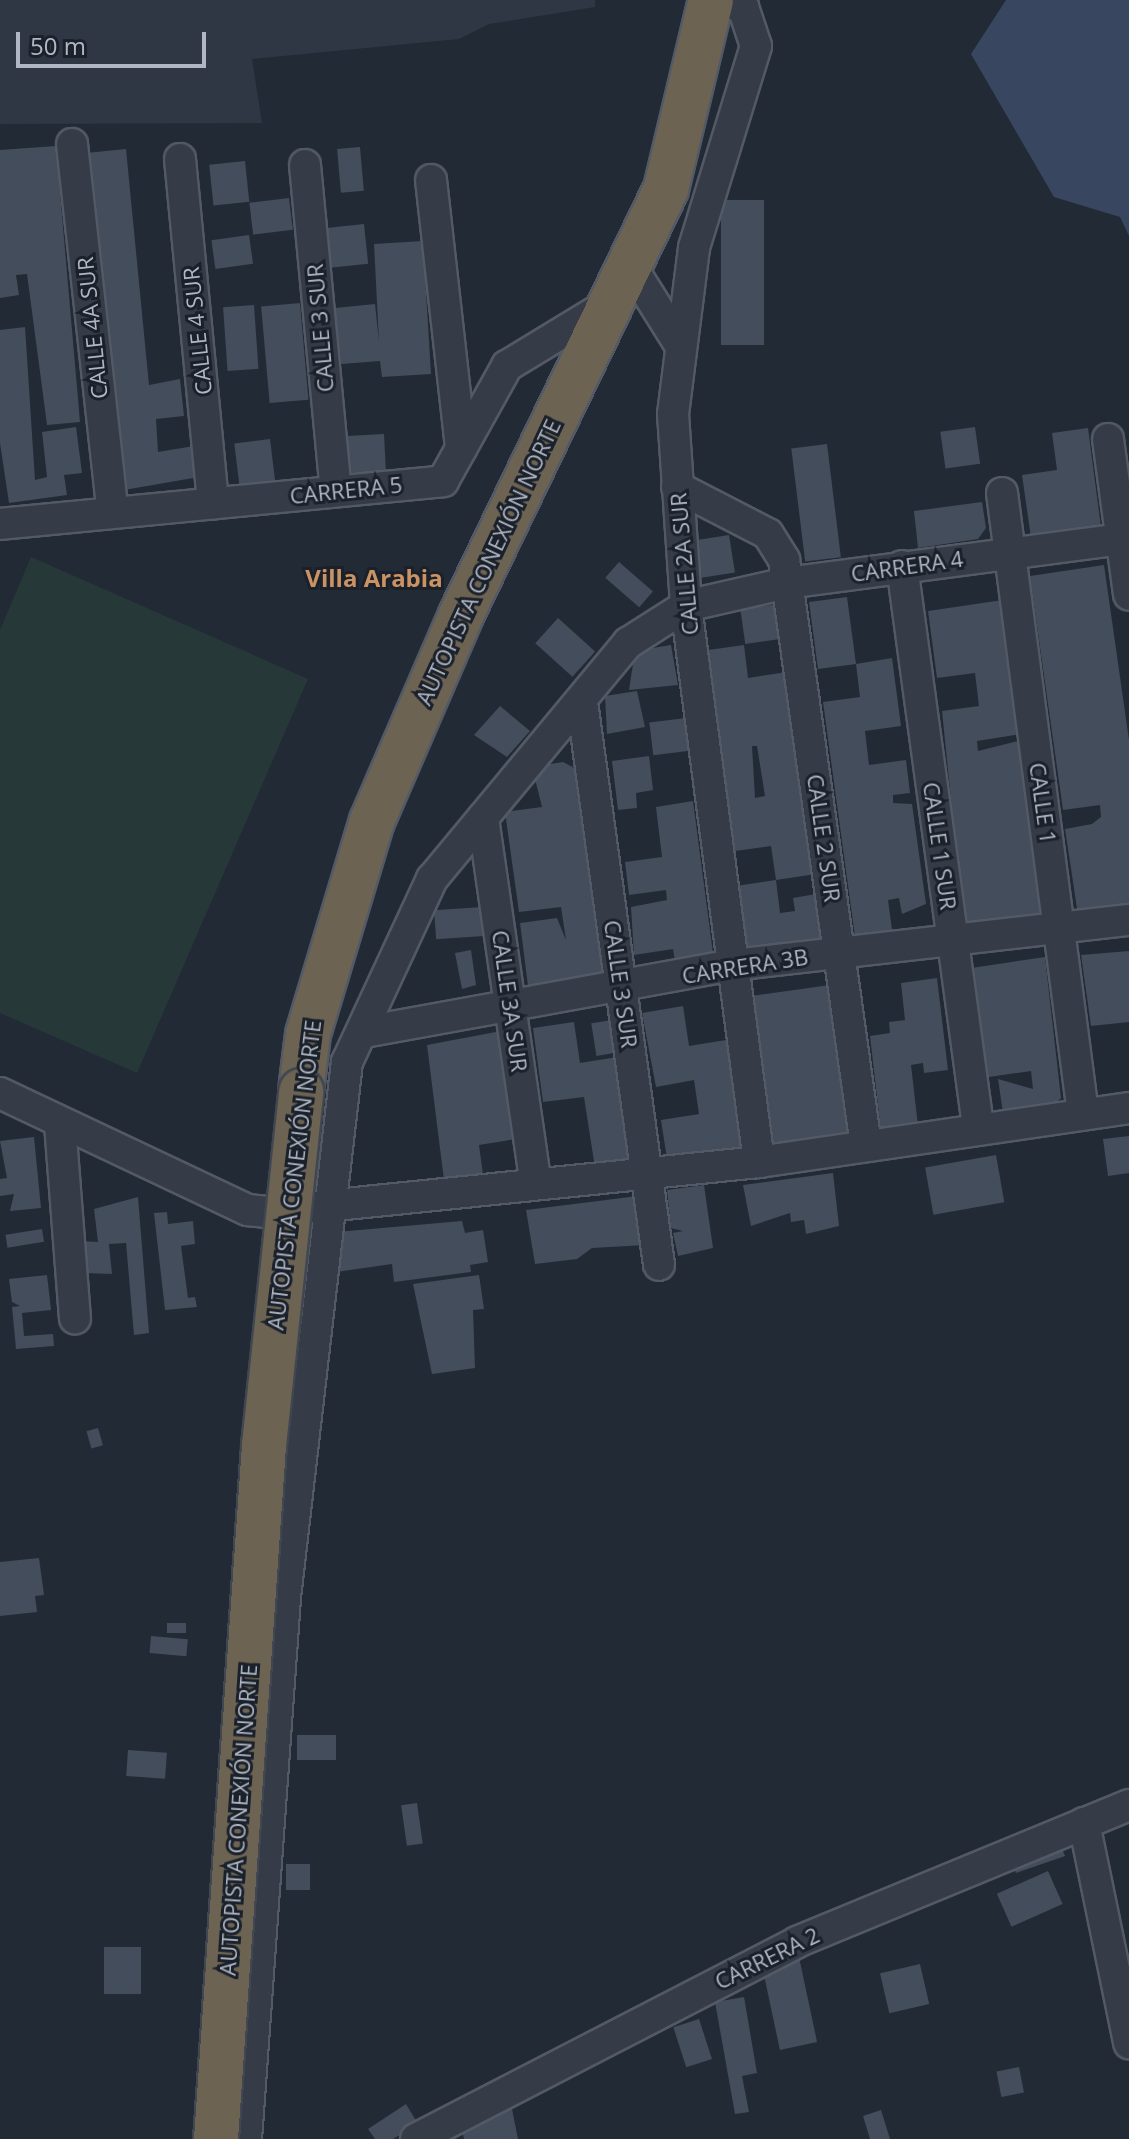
<!DOCTYPE html>
<html>
<head>
<meta charset="utf-8">
<style>
  body { margin:0 }
  #map { position:relative; width:1129px; height:2139px; overflow:hidden; background:#222a36; font-family:"Open Sans",sans-serif }
  div>[style] { position:absolute }
  [style*='--x'] { left:calc(var(--x)*1px); top:calc(var(--y)*1px); width:calc(var(--w)*1px); rotate:calc(var(--a)*1deg) }
  .airport>* { inset:0; background:#303744 }
  .green>* { inset:0; background:#273839 }
  .water>* { inset:0; background:#38475f }
  .building>* { inset:0; background:#434d5b; transform-origin:0 0 }
  .roads { filter:drop-shadow(2px 0 #535a65) drop-shadow(-2px 0 #535a65) drop-shadow(0 2px #535a65) drop-shadow(0 -2px #535a65) }
  .street>* { height:30px; margin:-15px; padding:0 15px; transform-origin:15px; border-radius:15px; background:#353c47 }
  .highway>* { height:44px; margin:-22px; padding:0 22px; transform-origin:22px; border-radius:22px; background:#6c6353 }
  .bridges { filter:drop-shadow(2px 0 #404751) drop-shadow(-2px 0 #404751) drop-shadow(0 2px #404751) drop-shadow(0 -2px #404751) }
  .highway-bridge>* { height:44px; margin:-22px; padding:0 22px; transform-origin:22px; border-radius:22px; background:#6c6353 }
  span { translate:-50% -50%; white-space:nowrap; text-align:center; line-height:1.15; -webkit-text-stroke:6px #1b212b; paint-order:stroke }
  .street-label { font-size:22px; color:#b0b7c3 }
  .neighbourhood-label { font-size:24px; color:#cb9363; font-weight:700 }
  .scale { position:absolute; left:16px; top:32px; width:190px; height:36px; box-sizing:border-box; border:4px solid #b0b7c3; border-top:0; padding-left:10px; font-size:24px; line-height:28px; white-space:nowrap; color:#b0b7c3; -webkit-text-stroke:6px #1b212b; paint-order:stroke }
</style>
</head>
<body>
<div id="map">
  <div class="airport">
    <i style="clip-path:polygon(0 0,595px 0,595px 7px,489px 24px,459px 39px,252px 59px,262px 123px,0 124px)"></i>
  </div>
  <div class="green">
    <i style="clip-path:polygon(31px 557px,308px 679px,137px 1073px,0 1013px,0 630px)"></i>
  </div>
  <div class="water">
    <i style="clip-path:polygon(1006px 0,1129px 0,1129px 236px,1120px 217px,1054px 197px,971px 54px)"></i>
  </div>
  <div class="building">
    <i style="clip-path:polygon(56px 146px,80px 422px,47px 425px,27px 274px,16px 275px,19px 295px,0 298px,0 150px)"></i>
    <i style="left:360px;top:147px;width:44px;height:23px;rotate:85deg"></i>
    <i style="clip-path:polygon(126px 149px,149px 385px,180px 379px,184px 416px,156px 419px,158px 452px,194px 446px,199px 477px,124px 490px,86px 153px)"></i>
    <i style="left:245px;top:161px;width:41px;height:36px;rotate:84deg"></i>
    <i style="left:289px;top:198px;width:32px;height:40px;rotate:83deg"></i>
    <i style="left:721px;top:200px;width:43px;height:145px"></i>
    <i style="left:364px;top:224px;width:40px;height:38px;rotate:84deg"></i>
    <i style="left:249px;top:235px;width:29px;height:38px;rotate:82deg"></i>
    <i style="clip-path:polygon(423px 241px,431px 374px,382px 377px,380px 361px,341px 364px,335px 308px,375px 304px,379px 342px,374px 244px)"></i>
    <i style="left:300px;top:303px;width:97px;height:39px;rotate:85deg"></i>
    <i style="left:254px;top:305px;width:64px;height:31px;rotate:86deg"></i>
    <i style="clip-path:polygon(25px 327px,35px 480px,47px 477px,42px 432px,76px 427px,82px 473px,64px 475px,67px 495px,9px 503px,0 443px,0 330px)"></i>
    <i style="left:975px;top:427px;width:37px;height:35px;rotate:82deg"></i>
    <i style="clip-path:polygon(1088px 428px,1101px 527px,1031px 538px,1022px 475px,1057px 470px,1052px 433px)"></i>
    <i style="left:384px;top:434px;width:37px;height:37px;rotate:87deg"></i>
    <i style="left:270px;top:439px;width:42px;height:36px;rotate:83deg"></i>
    <i style="left:827px;top:444px;width:114px;height:36px;rotate:83deg"></i>
    <i style="clip-path:polygon(982px 502px,986px 528px,978px 539px,918px 548px,914px 511px)"></i>
    <i style="left:729px;top:535px;width:38px;height:37px;rotate:81deg"></i>
    <i style="left:619px;top:562px;width:45px;height:21px;rotate:41deg"></i>
    <i style="clip-path:polygon(1104px 565px,1129px 740px,1129px 907px,1078px 915px,1065px 829px,1092px 824px,1101px 817px,1100px 805px,1063px 810px,1030px 576px)"></i>
    <i style="clip-path:polygon(847px 597px,856px 664px,892px 658px,901px 726px,865px 731px,869px 765px,906px 760px,910px 793px,893px 795px,893px 803px,912px 804px,926px 904px,902px 914px,899px 898px,888px 900px,893px 937px,856px 944px,823px 702px,860px 697px,856px 664px,818px 669px,809px 602px)"></i>
    <i style="clip-path:polygon(1003px 600px,1022px 734px,977px 741px,978px 751px,1018px 741px,1043px 920px,964px 928px,942px 711px,979px 706px,975px 673px,937px 678px,928px 611px)"></i>
    <i style="left:778px;top:604px;width:35px;height:38px;rotate:82deg"></i>
    <i style="left:558px;top:618px;width:50px;height:34px;rotate:42deg"></i>
    <i style="clip-path:polygon(671px 645px,678px 685px,629px 690px,635px 651px)"></i>
    <i style="clip-path:polygon(evenodd,744px 645px,748px 678px,787px 672px,816px 874px,776px 880px,771px 846px,735px 851px,708px 650px,744px 645px,752px 746px,757px 746px,765px 796px,755px 798px,752px 746px)"></i>
    <i style="clip-path:polygon(637px 691px,645px 727px,607px 734px,605px 696px)"></i>
    <i style="clip-path:polygon(500px 706px,530px 731px,507px 757px,474px 735px)"></i>
    <i style="left:686px;top:718px;width:33px;height:37px;rotate:83deg"></i>
    <i style="clip-path:polygon(649px 756px,653px 790px,636px 793px,637px 808px,618px 810px,612px 761px)"></i>
    <i style="clip-path:polygon(563px 762px,578px 770px,606px 975px,528px 986px,520px 923px,557px 918px,566px 940px,561px 907px,519px 912px,505px 812px,542px 807px,535px 779px,544px 765px)"></i>
    <i style="clip-path:polygon(693px 801px,713px 953px,675px 962px,673px 949px,634px 955px,631px 907px,667px 900px,666px 890px,629px 895px,625px 862px,662px 857px,656px 807px)"></i>
    <i style="clip-path:polygon(776px 880px,780px 913px,795px 911px,793px 898px,816px 894px,823px 944px,749px 955px,736px 886px)"></i>
    <i style="left:482px;top:907px;width:29px;height:48px;rotate:86deg"></i>
    <i style="clip-path:polygon(471px 950px,476px 985px,462px 989px,455px 953px)"></i>
    <i style="clip-path:polygon(1129px 951px,1129px 1022px,1091px 1026px,1081px 955px)"></i>
    <i style="clip-path:polygon(1045px 957px,1061px 1098px,1054px 1106px,1003px 1113px,998px 1079px,1033px 1089px,1031px 1071px,982px 1078px,965px 969px)"></i>
    <i style="clip-path:polygon(937px 978px,948px 1070px,924px 1073px,923px 1063px,911px 1065px,918px 1126px,881px 1132px,870px 1036px,890px 1033px,889px 1022px,905px 1020px,901px 983px)"></i>
    <i style="left:830px;top:985px;width:152px;height:78px;rotate:82deg"></i>
    <i style="clip-path:polygon(683px 1006px,689px 1046px,726px 1040px,742px 1149px,667px 1159px,661px 1120px,699px 1114px,694px 1080px,656px 1087px,642px 1013px)"></i>
    <i style="left:612px;top:1020px;width:33px;height:21px;rotate:81deg"></i>
    <i style="clip-path:polygon(574px 1022px,580px 1063px,617px 1057px,632px 1163px,595px 1168px,584px 1097px,543px 1102px,533px 1028px)"></i>
    <i style="clip-path:polygon(501px 1031px,516px 1139px,479px 1145px,484px 1182px,445px 1188px,427px 1045px)"></i>
    <i style="clip-path:polygon(1129px 1136px,1129px 1173px,1108px 1176px,1103px 1139px)"></i>
    <i style="clip-path:polygon(34px 1137px,41px 1208px,10px 1211px,14px 1194px,0 1196px,0 1179px,7px 1178px,0 1141px)"></i>
    <i style="left:996px;top:1155px;width:48px;height:72px;rotate:80deg"></i>
    <i style="clip-path:polygon(833px 1173px,839px 1226px,806px 1234px,804px 1220px,791px 1222px,790px 1213px,751px 1226px,743px 1185px)"></i>
    <i style="clip-path:polygon(704px 1185px,713px 1248px,678px 1256px,673px 1233px,683px 1231px,671px 1228px,667px 1190px)"></i>
    <i style="clip-path:polygon(638px 1196px,645px 1245px,592px 1248px,577px 1259px,535px 1264px,526px 1210px)"></i>
    <i style="clip-path:polygon(138px 1197px,149px 1333px,134px 1335px,126px 1243px,109px 1244px,112px 1274px,85px 1273px,81px 1241px,98px 1242px,94px 1209px)"></i>
    <i style="clip-path:polygon(167px 1212px,168px 1224px,193px 1221px,195px 1244px,181px 1246px,188px 1298px,195px 1297px,197px 1307px,165px 1310px,154px 1213px)"></i>
    <i style="clip-path:polygon(462px 1221px,465px 1233px,483px 1230px,488px 1262px,470px 1265px,471px 1272px,394px 1282px,392px 1264px,322px 1274px,325px 1233px)"></i>
    <i style="left:42px;top:1229px;width:13px;height:37px;rotate:81deg"></i>
    <i style="clip-path:polygon(47px 1275px,51px 1310px,22px 1313px,24px 1336px,53px 1334px,54px 1346px,16px 1349px,12px 1307px,20px 1306px,12px 1302px,9px 1279px)"></i>
    <i style="clip-path:polygon(479px 1275px,484px 1309px,473px 1310px,475px 1368px,432px 1374px,413px 1284px)"></i>
    <i style="left:98px;top:1428px;width:18px;height:12px;rotate:74deg"></i>
    <i style="clip-path:polygon(39px 1558px,44px 1595px,35px 1596px,37px 1612px,0 1616px,0 1562px)"></i>
    <i style="left:167px;top:1623px;width:19px;height:10px"></i>
    <i style="left:151px;top:1636px;width:37px;height:17px;rotate:5deg"></i>
    <i style="left:297px;top:1735px;width:39px;height:25px"></i>
    <i style="left:128px;top:1750px;width:39px;height:26px;rotate:4deg"></i>
    <i style="left:417px;top:1803px;width:41px;height:16px;rotate:82deg"></i>
    <i style="clip-path:polygon(1059px 1841px,1065px 1856px,1016px 1873px,1011px 1861px)"></i>
    <i style="left:286px;top:1864px;width:24px;height:26px"></i>
    <i style="left:1048px;top:1871px;width:36px;height:56px;rotate:66deg"></i>
    <i style="left:104px;top:1947px;width:37px;height:47px"></i>
    <i style="left:799px;top:1957px;width:87px;height:38px;rotate:78deg"></i>
    <i style="left:920px;top:1964px;width:41px;height:41px;rotate:77deg"></i>
    <i style="clip-path:polygon(744px 1997px,757px 2073px,742px 2076px,749px 2112px,735px 2114px,715px 2002px)"></i>
    <i style="left:699px;top:2019px;width:42px;height:27px;rotate:72deg"></i>
    <i style="left:1019px;top:2067px;width:26px;height:23px;rotate:79deg"></i>
    <i style="clip-path:polygon(510px 2099px,518px 2139px,464px 2139px,460px 2119px)"></i>
    <i style="clip-path:polygon(406px 2104px,418px 2124px,393px 2139px,375px 2139px,368px 2129px)"></i>
    <i style="clip-path:polygon(881px 2110px,890px 2139px,870px 2139px,863px 2116px)"></i>
  </div>
  <div class="roads">
    <div class="street">
      <i style="--x:713;--y:0;--w:31;--a:13"></i>
      <i style="--x:743;--y:7;--w:41;--a:71.6"></i>
      <i style="--x:756;--y:46;--w:211;--a:107.1"></i>
      <i style="--x:694;--y:248;--w:167;--a:97.2"></i>
      <i style="--x:673;--y:414;--w:192;--a:86.1"></i>
      <i style="--x:686;--y:606;--w:561;--a:82.52"></i>
      <i style="--x:72;--y:144;--w:371;--a:83.7"></i>
      <i style="--x:180;--y:159;--w:346;--a:84.5"></i>
      <i style="--x:305;--y:165;--w:327;--a:84.6"></i>
      <i style="--x:431;--y:180;--w:270;--a:83.6"></i>
      <i style="--x:630;--y:265;--w:92;--a:57.9"></i>
      <i style="--x:1108;--y:439;--w:157;--a:82.3"></i>
      <i style="--x:677;--y:487;--w:102;--a:27.3"></i>
      <i style="--x:768;--y:534;--w:31;--a:58"></i>
      <i style="--x:784;--y:560;--w:592;--a:82.03"></i>
      <i style="--x:1002;--y:493;--w:625;--a:82.56"></i>
      <i style="--x:0;--y:524;--w:445;--a:-5.5"></i>
      <i style="--x:443;--y:481;--w:132;--a:-60.9"></i>
      <i style="--x:507;--y:366;--w:119;--a:-31.3"></i>
      <i style="--x:902;--y:566;--w:565;--a:82.27"></i>
      <i style="--x:582;--y:702;--w:568;--a:82.21"></i>
      <i style="--x:483;--y:818;--w:370;--a:81.8"></i>
      <i style="--x:364;--y:1032;--w:375;--a:-10.3"></i>
      <i style="--x:733;--y:965;--w:399;--a:-6.5"></i>
      <i style="--x:0;--y:1093;--w:274;--a:25.3"></i>
      <i style="--x:248;--y:1210;--w:19;--a:6"></i>
      <i style="--x:267;--y:1212;--w:495;--a:-5.8"></i>
      <i style="--x:759;--y:1162;--w:374;--a:-8.3"></i>
      <i style="--x:60;--y:1124;--w:195;--a:85.6"></i>
      <i style="--x:1084;--y:1823;--w:225;--a:78.4"></i>
      <i style="--x:246;--y:2139;--w:543;--a:-85.88"></i>
      <i style="--x:285;--y:1597;--w:539;--a:-83.39"></i>
      <i style="--x:347;--y:1062;--w:202;--a:-65.1"></i>
      <i style="--x:432;--y:879;--w:307;--a:-50.3"></i>
      <i style="--x:628;--y:643;--w:69;--a:-32.5"></i>
      <i style="--x:686;--y:606;--w:104;--a:-12.8"></i>
      <i style="--x:787;--y:583;--w:345;--a:-7.5"></i>
      <i style="--x:416;--y:2139;--w:429;--a:-27.3"></i>
      <i style="--x:797;--y:1942;--w:359;--a:-22.4"></i>
    </div>
    <div class="highway">
      <i style="--x:301;--y:1091;--w:57;--a:-83"></i>
      <i style="--x:308;--y:1034;--w:222;--a:-73.3"></i>
      <i style="--x:372;--y:821;--w:224;--a:-66.6"></i>
      <i style="--x:461;--y:615;--w:473;--a:-64.3"></i>
      <i style="--x:666;--y:189;--w:194;--a:-76.6"></i>
    </div>
  </div>
  <div class="bridges">
    <div class="highway-bridge">
      <i style="--x:216;--y:2139;--w:695;--a:-86.04"></i>
      <i style="--x:264;--y:1446;--w:357;--a:-84"></i>
    </div>
  </div>
  <div class="street-label">
    <span style="left:92px;top:328px;rotate:-96deg">CALLE 4A SUR</span>
    <span style="left:320px;top:328px;rotate:-95deg">CALLE 3 SUR</span>
    <span style="left:197px;top:331px;rotate:-96deg">CALLE 4 SUR</span>
    <span style="left:346px;top:490px;rotate:-6deg">CARRERA 5</span>
    <span style="left:488px;top:562px;rotate:-65deg">AUTOPISTA CONEXIÓN NORTE</span>
    <span style="left:684px;top:564px;rotate:-95deg">CALLE 2A SUR</span>
    <span style="left:907px;top:566px;rotate:-8deg">CARRERA 4</span>
    <span style="left:1043px;top:803px;rotate:82deg">CALLE 1</span>
    <span style="left:824px;top:838px;rotate:82deg">CALLE 2 SUR</span>
    <span style="left:940px;top:846px;rotate:82deg">CALLE 1 SUR</span>
    <span style="left:745px;top:966px;rotate:-9deg">CARRERA 3B</span>
    <span style="left:621px;top:984px;rotate:82deg">CALLE 3 SUR</span>
    <span style="left:510px;top:1001px;rotate:82deg">CALLE 3A SUR</span>
    <span style="left:294px;top:1175px;rotate:-83deg">AUTOPISTA CONEXIÓN NORTE</span>
    <span style="left:238px;top:1820px;rotate:-86deg">AUTOPISTA CONEXIÓN NORTE</span>
    <span style="left:767px;top:1958px;rotate:-26deg">CARRERA 2</span>
  </div>
  <div class="neighbourhood-label">
    <span style="left:374px;top:578px">Villa Arabia</span>
  </div>
  <div class="scale">50 m</div>
</div>
</body>
</html>
